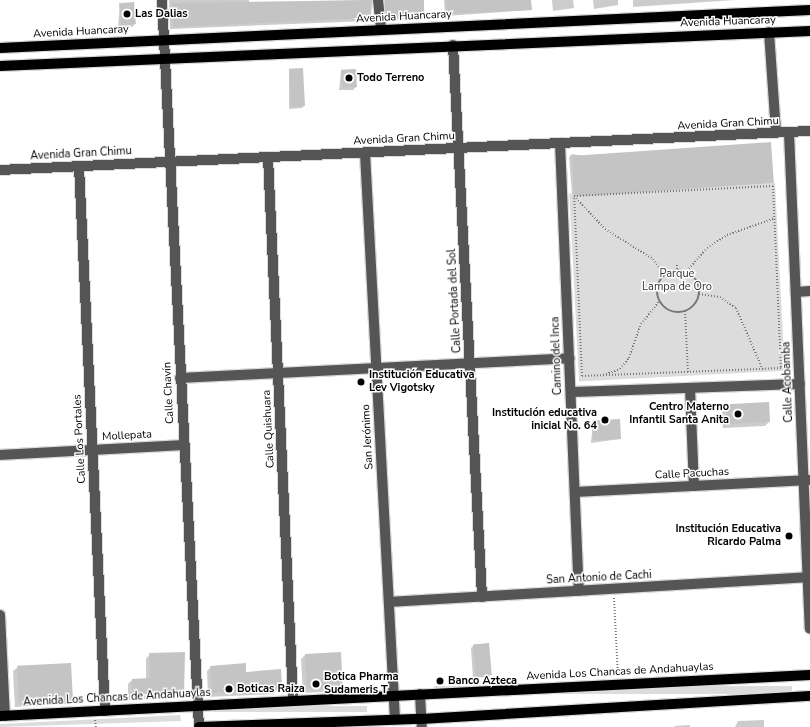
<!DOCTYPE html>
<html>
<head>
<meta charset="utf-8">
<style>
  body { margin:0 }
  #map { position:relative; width:810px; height:727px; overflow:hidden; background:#fff; font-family:"Nunito Sans",sans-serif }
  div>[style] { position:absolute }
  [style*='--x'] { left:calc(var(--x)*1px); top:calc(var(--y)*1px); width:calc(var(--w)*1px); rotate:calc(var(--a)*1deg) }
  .green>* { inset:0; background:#dcdcdc; transform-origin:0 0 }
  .shadow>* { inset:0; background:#0003 }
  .building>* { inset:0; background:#c4c4c4; transform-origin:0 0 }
  .path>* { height:2px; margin-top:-1px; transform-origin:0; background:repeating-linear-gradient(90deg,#777 0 1px,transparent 0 3px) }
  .path>.ring { margin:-1px; padding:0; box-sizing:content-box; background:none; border:2px solid #777; border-radius:50% }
  .roads { filter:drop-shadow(1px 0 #dbdbdb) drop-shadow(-1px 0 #dbdbdb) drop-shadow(0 1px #dbdbdb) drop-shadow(0 -1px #dbdbdb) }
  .minor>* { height:10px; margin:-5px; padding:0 5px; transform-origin:5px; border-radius:5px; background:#555 }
  .major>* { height:10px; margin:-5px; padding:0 5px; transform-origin:5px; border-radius:5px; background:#000 }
  .dots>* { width:11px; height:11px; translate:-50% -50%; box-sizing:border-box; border:2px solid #fff; border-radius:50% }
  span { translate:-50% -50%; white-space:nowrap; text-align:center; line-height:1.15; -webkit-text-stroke:3px #fff; paint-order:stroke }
  .poi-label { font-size:11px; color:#000; font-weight:700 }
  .left { translate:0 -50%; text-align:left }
  .right { translate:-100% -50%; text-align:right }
  .street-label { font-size:11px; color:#000 }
  .park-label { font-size:11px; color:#333 }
</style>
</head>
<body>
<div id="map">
  <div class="green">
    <i style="left:775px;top:183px;width:188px;height:206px;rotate:87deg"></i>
    <i style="left:792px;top:686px;width:8px;height:358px;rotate:90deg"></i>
    <i style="left:367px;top:706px;width:6px;height:153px;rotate:90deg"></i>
    <i style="clip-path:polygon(180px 715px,181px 721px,0 727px,0 724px)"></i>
  </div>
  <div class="shadow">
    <i style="clip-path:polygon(169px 0,249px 0,249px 3px,371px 0,370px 18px,367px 21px,170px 29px)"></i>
    <i style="clip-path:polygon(379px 0,423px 0,424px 15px,421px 18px,383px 20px)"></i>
    <i style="clip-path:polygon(444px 0,530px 0,531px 10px,445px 16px)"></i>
    <i style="clip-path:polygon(552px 0,573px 0,574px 8px,553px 11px)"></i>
    <i style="clip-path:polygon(593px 0,618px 0,618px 5px,594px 9px)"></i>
    <i style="clip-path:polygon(633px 0,735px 0,633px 7px)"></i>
    <i style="clip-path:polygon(120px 4px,135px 24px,132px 27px,118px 27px)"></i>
    <i style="clip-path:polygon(289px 70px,304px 106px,302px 108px,289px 109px)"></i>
    <i style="clip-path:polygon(341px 71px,356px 87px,353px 90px,339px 90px)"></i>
    <i style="clip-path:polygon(572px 154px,773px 183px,572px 194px,569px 157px)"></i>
    <i style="clip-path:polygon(726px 405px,769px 422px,765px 426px,723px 428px,722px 410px)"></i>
    <i style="clip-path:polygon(593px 421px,620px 439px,591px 443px)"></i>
    <i style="clip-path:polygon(474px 645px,491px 674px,488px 677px,473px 678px,471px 648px)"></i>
    <i style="clip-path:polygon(150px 654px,183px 694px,179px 698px,128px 700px,128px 684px,132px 680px,146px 679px,146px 659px)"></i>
    <i style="clip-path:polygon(306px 654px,342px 687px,338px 691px,303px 693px,301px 659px)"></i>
    <i style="clip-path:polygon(18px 667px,72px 700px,68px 704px,15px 707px,13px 671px)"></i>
    <i style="clip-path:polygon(211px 667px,245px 673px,281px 686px,273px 694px,208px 697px,207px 671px)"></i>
    <i style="clip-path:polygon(764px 720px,764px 727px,735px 727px,738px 721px)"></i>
    <i style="clip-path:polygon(690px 725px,690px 727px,674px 727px,675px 726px)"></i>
  </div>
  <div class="building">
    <i style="clip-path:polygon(372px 0,371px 18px,173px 27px,172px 3px)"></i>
    <i style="left:385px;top:0;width:39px;height:17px"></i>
    <i style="clip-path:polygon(446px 0,531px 0,532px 10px,447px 14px)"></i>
    <i style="left:134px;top:2px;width:22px;height:15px;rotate:85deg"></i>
    <i style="left:303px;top:68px;width:38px;height:14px;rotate:87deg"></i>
    <i style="left:356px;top:69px;width:18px;height:15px;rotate:87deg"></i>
    <i style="left:771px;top:142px;width:41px;height:200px;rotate:86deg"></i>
    <i style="left:769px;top:402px;width:20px;height:43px;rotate:87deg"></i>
    <i style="left:620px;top:419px;width:20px;height:28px;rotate:87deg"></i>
    <i style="left:489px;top:643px;width:32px;height:16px;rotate:85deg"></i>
    <i style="clip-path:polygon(185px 652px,184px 695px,132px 696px,132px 679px,150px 678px,149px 653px)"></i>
    <i style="left:341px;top:652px;width:35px;height:36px;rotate:87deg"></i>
    <i style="left:71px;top:663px;width:37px;height:54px;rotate:87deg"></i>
    <i style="clip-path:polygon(246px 663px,246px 672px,281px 669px,282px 686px,278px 690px,212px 693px,210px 666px)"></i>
  </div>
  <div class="path">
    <i style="--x:773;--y:186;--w:182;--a:87.5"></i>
    <i style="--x:781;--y:368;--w:199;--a:177.7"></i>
    <i style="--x:582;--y:376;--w:180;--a:-92.5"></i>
    <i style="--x:574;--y:196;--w:199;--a:-2.9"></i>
    <i style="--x:574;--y:196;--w:45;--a:46.8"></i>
    <i style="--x:605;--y:229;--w:57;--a:32"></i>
    <i style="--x:653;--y:259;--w:19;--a:55"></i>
    <i style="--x:677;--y:265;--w:5;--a:90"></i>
    <i class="ring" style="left:657px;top:270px;width:40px;height:40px"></i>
    <i style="--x:687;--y:271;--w:30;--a:-49"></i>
    <i style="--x:707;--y:248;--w:24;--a:-33"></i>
    <i style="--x:727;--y:235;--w:51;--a:-19.5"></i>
    <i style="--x:699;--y:294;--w:21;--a:8"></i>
    <i style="--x:720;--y:297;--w:19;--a:35"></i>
    <i style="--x:736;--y:308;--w:68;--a:66.5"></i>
    <i style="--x:685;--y:311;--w:62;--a:87.2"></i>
    <i style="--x:603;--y:375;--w:18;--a:-19"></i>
    <i style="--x:620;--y:369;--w:14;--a:-51"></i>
    <i style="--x:629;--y:358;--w:36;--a:-71"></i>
    <i style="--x:641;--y:324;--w:28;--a:-51"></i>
    <i style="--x:614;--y:598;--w:78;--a:87.1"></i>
    <i style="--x:95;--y:720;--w:7;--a:82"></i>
  </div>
  <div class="roads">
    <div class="minor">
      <i style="--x:162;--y:0;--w:728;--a:87.09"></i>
      <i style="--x:378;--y:0;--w:30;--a:84"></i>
      <i style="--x:769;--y:32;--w:101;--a:86"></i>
      <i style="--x:453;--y:45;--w:553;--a:86.99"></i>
      <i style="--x:789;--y:133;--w:496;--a:87.6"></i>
      <i style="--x:560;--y:143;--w:448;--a:87.6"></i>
      <i style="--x:365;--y:153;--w:567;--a:86.97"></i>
      <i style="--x:268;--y:157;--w:544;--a:87.36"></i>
      <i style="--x:79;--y:166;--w:546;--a:87.27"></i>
      <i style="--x:0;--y:170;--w:811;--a:-2.76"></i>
      <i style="--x:796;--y:292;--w:14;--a:-4"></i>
      <i style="--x:180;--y:378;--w:390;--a:-2.9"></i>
      <i style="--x:690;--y:388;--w:98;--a:87.7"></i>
      <i style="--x:571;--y:392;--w:229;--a:-2"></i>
      <i style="--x:0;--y:455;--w:184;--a:-3.1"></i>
      <i style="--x:575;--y:492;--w:235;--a:-2.9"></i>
      <i style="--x:389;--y:602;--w:422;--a:-3.4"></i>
      <i style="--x:0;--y:615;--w:101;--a:87.2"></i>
      <i style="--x:420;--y:694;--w:33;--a:87"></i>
    </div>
    <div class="major">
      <i style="--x:0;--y:48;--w:811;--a:-2.69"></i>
      <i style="--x:0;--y:66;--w:811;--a:-2.47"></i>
      <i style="--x:0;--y:716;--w:811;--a:-2.9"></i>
      <i style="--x:199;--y:727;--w:222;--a:-2.1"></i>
      <i style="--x:421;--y:719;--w:390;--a:-3.4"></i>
    </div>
  </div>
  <div class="dots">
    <i style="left:127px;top:14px;background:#000"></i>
    <i style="left:349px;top:78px;background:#000"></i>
    <i style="left:361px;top:382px;background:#000"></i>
    <i style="left:738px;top:414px;background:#000"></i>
    <i style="left:605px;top:420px;background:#000"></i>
    <i style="left:789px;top:536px;background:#000"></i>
    <i style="left:440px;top:681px;background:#000"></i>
    <i style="left:316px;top:684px;background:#000"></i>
    <i style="left:229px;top:689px;background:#000"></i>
  </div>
  <div class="poi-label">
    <span class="left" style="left:135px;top:14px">Las Dalias</span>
    <span class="left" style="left:357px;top:78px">Todo Terreno</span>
    <span class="left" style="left:369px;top:382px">Institución Educativa<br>Lev Vigotsky</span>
    <span class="right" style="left:729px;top:414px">Centro Materno<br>Infantil Santa Anita</span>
    <span class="right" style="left:597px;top:420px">Institución educativa<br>inicial No. 64</span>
    <span class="right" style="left:781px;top:536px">Institución Educativa<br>Ricardo Palma</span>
    <span class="left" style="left:324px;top:684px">Botica Pharma<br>Sudameris T</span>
    <span class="left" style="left:448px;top:681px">Banco Azteca</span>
    <span class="left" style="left:237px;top:689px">Boticas Raiza</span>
  </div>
  <div class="street-label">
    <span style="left:404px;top:17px;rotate:-3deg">Avenida Huancaray</span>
    <span style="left:728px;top:22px;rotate:-2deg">Avenida Huancaray</span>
    <span style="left:81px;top:32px;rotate:-3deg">Avenida Huancaray</span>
    <span style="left:728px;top:124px;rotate:-3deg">Avenida Gran Chimu</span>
    <span style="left:404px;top:139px;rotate:-3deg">Avenida Gran Chimu</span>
    <span style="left:81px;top:154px;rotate:-3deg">Avenida Gran Chimu</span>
    <span style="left:455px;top:301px;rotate:-93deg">Calle Portada del Sol</span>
    <span style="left:557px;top:356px;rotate:-92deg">Camino del Inca</span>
    <span style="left:788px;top:382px;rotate:-92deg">Calle Acobamba</span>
    <span style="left:169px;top:393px;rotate:-93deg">Calle Chavín</span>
    <span style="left:269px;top:429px;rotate:-93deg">Calle Quishuara</span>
    <span style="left:127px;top:436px;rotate:-3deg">Mollepata</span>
    <span style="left:368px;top:437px;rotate:-93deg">San Jerónimo</span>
    <span style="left:80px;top:439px;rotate:-93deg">Calle Los Portales</span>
    <span style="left:692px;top:474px;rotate:-3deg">Calle Pacuchas</span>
    <span style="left:599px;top:578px;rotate:-3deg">San Antonio de Cachi</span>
    <span style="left:620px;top:672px;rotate:-3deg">Avenida Los Chancas de Andahuaylas</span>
    <span style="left:117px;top:698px;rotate:-3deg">Avenida Los Chancas de Andahuaylas</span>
  </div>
  <div class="park-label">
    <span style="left:677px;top:281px">Parque<br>Lampa de Oro</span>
  </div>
</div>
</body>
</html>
